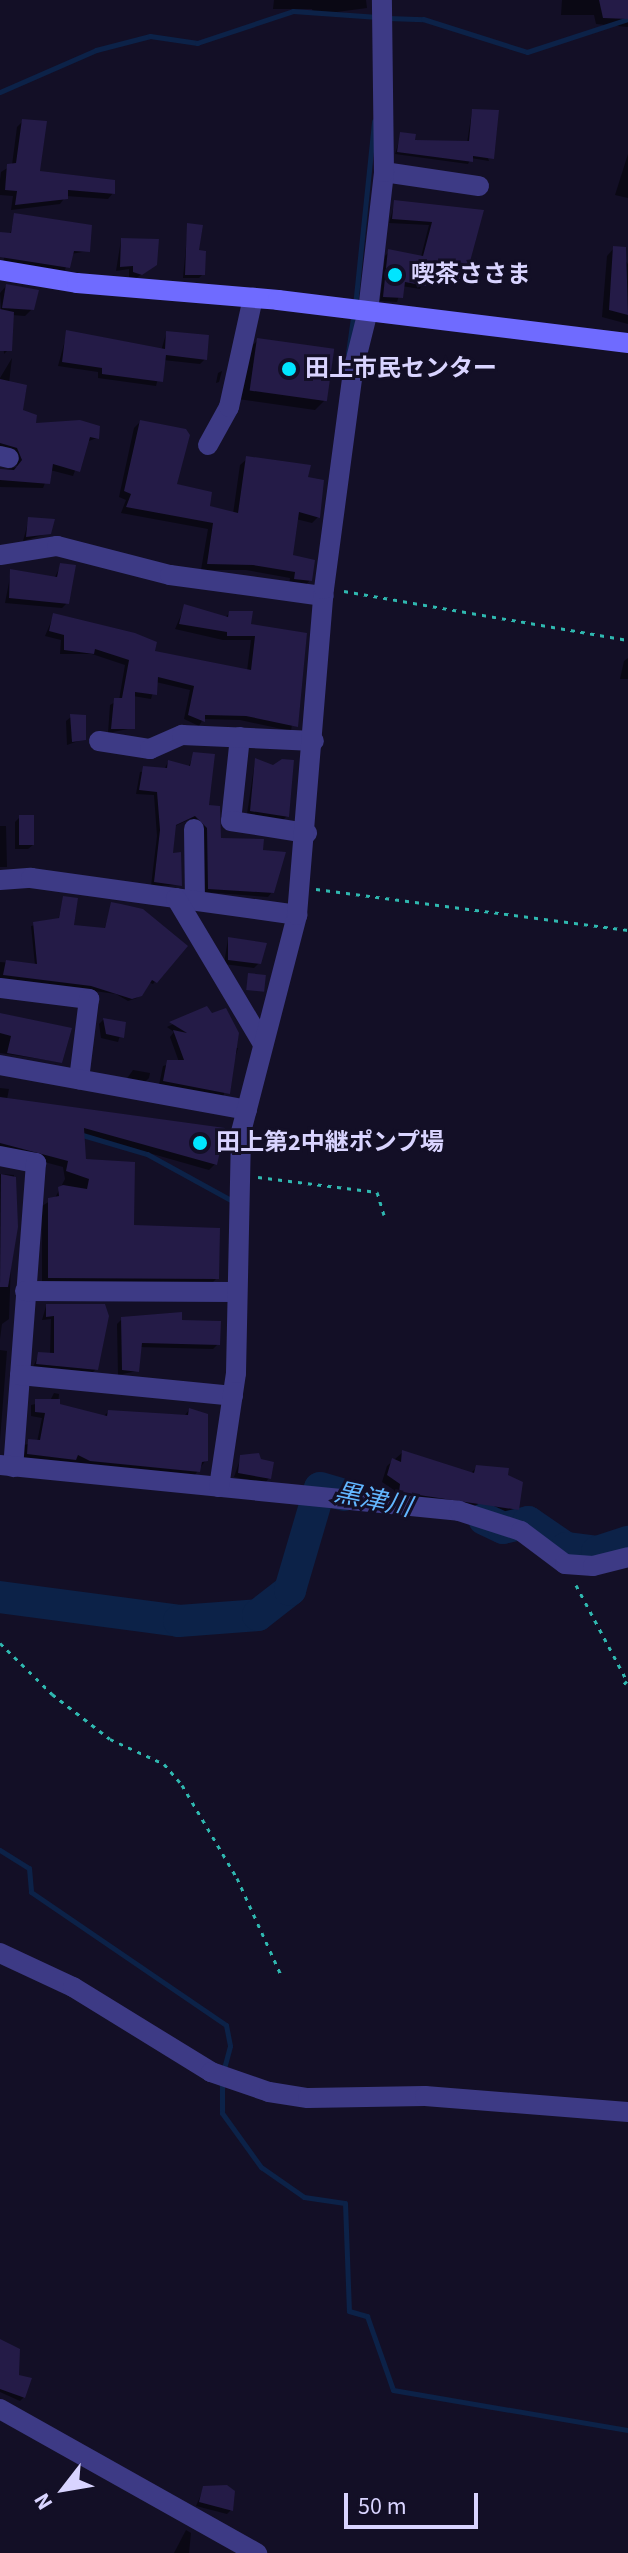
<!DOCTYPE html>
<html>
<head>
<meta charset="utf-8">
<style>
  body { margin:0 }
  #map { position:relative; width:628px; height:2553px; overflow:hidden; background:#130f26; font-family:"Source Sans 3","Noto Sans JP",sans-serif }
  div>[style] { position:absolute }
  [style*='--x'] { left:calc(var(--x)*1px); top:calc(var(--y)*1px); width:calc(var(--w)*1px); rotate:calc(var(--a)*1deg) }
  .shadow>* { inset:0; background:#0007 }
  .stream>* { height:5px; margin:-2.5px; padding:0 2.5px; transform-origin:2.5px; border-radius:2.5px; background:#0c2248 }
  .river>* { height:32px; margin:-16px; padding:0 16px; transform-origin:16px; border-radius:16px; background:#0c2248 }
  .building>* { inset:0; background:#241b47; transform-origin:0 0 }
  .path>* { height:3px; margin-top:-1.5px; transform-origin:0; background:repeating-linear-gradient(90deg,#2fb8b0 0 4px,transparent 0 10px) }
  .street>* { height:20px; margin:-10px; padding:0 10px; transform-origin:10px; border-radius:10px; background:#3d3a85 }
  .secondary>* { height:20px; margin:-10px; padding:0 10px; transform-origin:10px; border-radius:10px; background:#6f6bff }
  .dots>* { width:22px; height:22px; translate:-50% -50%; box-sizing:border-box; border:4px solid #130f26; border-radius:50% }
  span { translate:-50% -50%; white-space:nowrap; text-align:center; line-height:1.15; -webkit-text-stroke:6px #130f26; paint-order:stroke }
  .poi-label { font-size:24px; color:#d9d4ff; font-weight:700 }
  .left { translate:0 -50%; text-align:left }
  .water-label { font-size:26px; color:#62b6ff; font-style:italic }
  .north { position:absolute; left:24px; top:2449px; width:80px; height:80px; -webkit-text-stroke:6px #130f26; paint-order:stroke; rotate:239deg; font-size:22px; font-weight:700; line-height:32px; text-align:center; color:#d9d4ff }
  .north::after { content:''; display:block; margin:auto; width:28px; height:36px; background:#d9d4ff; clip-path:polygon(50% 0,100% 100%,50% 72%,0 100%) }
  .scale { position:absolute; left:344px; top:2493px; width:134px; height:36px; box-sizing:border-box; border:4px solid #d9d4ff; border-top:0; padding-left:10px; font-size:24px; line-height:28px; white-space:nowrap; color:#d9d4ff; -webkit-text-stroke:6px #130f26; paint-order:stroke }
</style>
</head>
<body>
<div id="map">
  <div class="shadow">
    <i style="clip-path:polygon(274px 0,366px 0,367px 8px,314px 15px,312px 9px,273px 9px)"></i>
    <i style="clip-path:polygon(562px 0,628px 0,628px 27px,596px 24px,594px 15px,561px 15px)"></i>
    <i style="clip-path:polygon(472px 111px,489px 161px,471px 158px,468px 164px,395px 154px,401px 135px,412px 142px,467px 143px)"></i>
    <i style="clip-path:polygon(23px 121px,38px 173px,113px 193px,108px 199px,66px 196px,60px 204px,11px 210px,13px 196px,0 195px,0 180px,1px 172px,12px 165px,17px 127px)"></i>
    <i style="clip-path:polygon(628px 154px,628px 198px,615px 195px)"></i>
    <i style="clip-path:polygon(395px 202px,481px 212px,459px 283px,425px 276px,420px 289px,402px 286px,397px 302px,380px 301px,385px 256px,389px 252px,421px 257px,429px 225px,389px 223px)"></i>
    <i style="clip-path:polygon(15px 215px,88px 251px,71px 254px,64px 272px,3px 262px)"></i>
    <i style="clip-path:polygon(188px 225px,203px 274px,199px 278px,183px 278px)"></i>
    <i style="clip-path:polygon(121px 240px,149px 270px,136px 278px,129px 277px,129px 269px,116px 271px)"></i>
    <i style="clip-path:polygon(614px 248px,628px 264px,628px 324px,602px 317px,607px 256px)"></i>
    <i style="clip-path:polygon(6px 286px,32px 309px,25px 316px,12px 315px,10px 348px,4px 354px,0 293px)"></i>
    <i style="clip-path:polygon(67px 333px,161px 351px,166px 334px,205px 359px,200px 364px,163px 360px,156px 386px,98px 378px,98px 372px,58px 366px)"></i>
    <i style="clip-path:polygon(258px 340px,325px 400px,315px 410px,238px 399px,248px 350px)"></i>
    <i style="clip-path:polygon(12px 358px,9px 383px,21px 412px,34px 425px,97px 438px,86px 442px,73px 476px,50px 470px,43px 488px,0 487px,0 471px,17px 467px,13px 454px,0 451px,0 378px)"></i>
    <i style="clip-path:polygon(222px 371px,219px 382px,216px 383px,218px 373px)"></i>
    <i style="clip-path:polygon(140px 422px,174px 486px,208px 508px,233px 514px,240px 465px,247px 459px,318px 517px,312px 523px,296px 519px,291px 557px,310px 580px,304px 587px,289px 585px,290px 578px,246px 570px,201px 570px,208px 529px,121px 513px,126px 500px,119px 497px,134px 428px)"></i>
    <i style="clip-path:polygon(29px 519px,49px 533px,23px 541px)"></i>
    <i style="clip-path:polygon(61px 565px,67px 603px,62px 608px,5px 603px,11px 572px,54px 579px)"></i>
    <i style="clip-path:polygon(185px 606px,224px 618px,230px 613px,249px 625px,305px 635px,291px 731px,240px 720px,203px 719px,199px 726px,184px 719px,190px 690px,156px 682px,151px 699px,133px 696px,133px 728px,108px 733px,110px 705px,119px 700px,125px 665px,92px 654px,60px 654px,61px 640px,45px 636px,54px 615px,153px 652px,247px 671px,251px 640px,223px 640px,175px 629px)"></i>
    <i style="clip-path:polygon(628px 658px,628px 679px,620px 679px,624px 661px)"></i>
    <i style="clip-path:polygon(71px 717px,84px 739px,67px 745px,66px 721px)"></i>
    <i style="clip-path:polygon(194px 754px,219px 840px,261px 852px,272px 892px,268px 897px,204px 892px,203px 833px,190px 819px,173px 827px,171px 855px,180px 885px,151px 886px,157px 836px,154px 795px,136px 794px,140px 772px,164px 770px,168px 762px,188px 768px)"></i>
    <i style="clip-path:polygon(255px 761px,274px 768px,287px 816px,283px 820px,247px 814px)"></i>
    <i style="clip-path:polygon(20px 817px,33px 845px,28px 849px,15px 849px,15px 822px)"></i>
    <i style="clip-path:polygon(0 826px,6px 826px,7px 867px,0 867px)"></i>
    <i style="clip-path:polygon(64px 898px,72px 927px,104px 930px,112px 904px,185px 947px,153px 984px,148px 982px,137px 998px,128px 1001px,116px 994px,0 978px,0 962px,35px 965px,31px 926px,58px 920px)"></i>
    <i style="clip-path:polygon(228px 939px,259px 963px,254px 968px,224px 964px)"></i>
    <i style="clip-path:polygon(206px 1008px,233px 1048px,238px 1048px,223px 1097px,159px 1085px,163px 1066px,179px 1062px,170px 1037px,174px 1032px,167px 1027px)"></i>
    <i style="clip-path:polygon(0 1015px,70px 1030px,60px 1062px,0 1053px)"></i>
    <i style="clip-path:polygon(103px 1020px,124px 1023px,118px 1042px,101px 1038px,99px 1024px)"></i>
    <i style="clip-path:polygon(133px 1070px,150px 1073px,149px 1078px,144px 1083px,126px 1080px)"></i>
    <i style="clip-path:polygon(0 1088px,9px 1089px,7px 1099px,215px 1164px,209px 1170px,82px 1134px,84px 1161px,132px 1227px,217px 1278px,211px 1284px,42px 1284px,42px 1206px,55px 1198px,65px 1179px,63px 1167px,0 1150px)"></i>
    <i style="clip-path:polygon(0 1174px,14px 1175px,9px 1319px,2px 1324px,0 1339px)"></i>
    <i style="clip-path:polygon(46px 1306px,96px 1369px,92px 1373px,33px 1367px,39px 1354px,50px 1355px,51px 1319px,42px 1320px)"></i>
    <i style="clip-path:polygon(122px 1319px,180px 1322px,218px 1344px,213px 1349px,139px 1347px,137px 1371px,118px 1375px,117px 1324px)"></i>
    <i style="clip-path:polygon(0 1350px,7px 1351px,0 1440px)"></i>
    <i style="clip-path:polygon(54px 1393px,59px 1394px,58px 1405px,103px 1417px,108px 1412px,185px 1415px,189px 1410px,206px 1460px,194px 1476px,23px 1458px,24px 1445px,37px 1442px,42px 1418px,31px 1416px,31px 1405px,50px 1401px)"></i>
    <i style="clip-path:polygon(403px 1452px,470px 1474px,477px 1467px,517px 1509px,511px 1515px,394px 1498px,394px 1490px,382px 1482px,387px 1466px)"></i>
    <i style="clip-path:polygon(241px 1457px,259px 1461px,269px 1478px,265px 1483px,234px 1477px)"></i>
    <i style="clip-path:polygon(0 2341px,17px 2376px,24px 2397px,20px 2401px,0 2392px)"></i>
    <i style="clip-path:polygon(204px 2488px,231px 2510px,227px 2514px,196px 2506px)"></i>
    <i style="clip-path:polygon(186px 2530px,191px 2533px,189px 2553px,174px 2553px)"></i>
  </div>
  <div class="stream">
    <i style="--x:388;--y:18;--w:35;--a:2"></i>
    <i style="--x:423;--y:19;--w:109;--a:17.6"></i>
    <i style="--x:527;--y:52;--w:106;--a:-18.1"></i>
    <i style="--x:0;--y:92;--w:105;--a:-23.6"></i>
    <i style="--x:96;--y:50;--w:56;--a:-14.5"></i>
    <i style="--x:150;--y:36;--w:48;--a:8.5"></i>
    <i style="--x:197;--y:43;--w:101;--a:-18.4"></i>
    <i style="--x:293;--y:11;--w:85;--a:4"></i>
    <i style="--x:355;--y:306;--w:186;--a:-84.1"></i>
    <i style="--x:348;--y:353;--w:37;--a:-82"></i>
    <i style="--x:79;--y:1134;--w:71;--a:16.4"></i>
    <i style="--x:147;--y:1154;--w:94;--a:28.8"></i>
    <i style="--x:0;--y:1850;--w:34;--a:32"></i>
    <i style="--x:29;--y:1868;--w:24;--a:85"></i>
    <i style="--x:31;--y:1892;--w:236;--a:34.3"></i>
    <i style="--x:226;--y:2025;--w:21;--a:79"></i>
    <i style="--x:230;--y:2046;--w:27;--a:105"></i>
    <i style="--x:222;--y:2082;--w:31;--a:90"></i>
    <i style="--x:222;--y:2113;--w:67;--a:54.2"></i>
    <i style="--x:261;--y:2167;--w:52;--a:34.9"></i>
    <i style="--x:304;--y:2197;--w:41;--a:8.3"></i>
    <i style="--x:345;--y:2203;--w:108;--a:87.9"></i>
    <i style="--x:349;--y:2311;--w:19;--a:16"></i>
    <i style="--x:367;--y:2316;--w:78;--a:70.6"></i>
    <i style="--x:393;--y:2390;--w:238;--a:9.7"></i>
  </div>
  <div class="river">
    <i style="--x:484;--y:1519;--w:21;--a:25"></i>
    <i style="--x:503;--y:1528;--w:26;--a:-13"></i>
    <i style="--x:528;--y:1522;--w:46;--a:34.4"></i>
    <i style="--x:566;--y:1548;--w:31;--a:7"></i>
    <i style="--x:597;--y:1552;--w:33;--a:-18"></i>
    <i style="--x:0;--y:1597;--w:181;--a:7.6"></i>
    <i style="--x:179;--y:1621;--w:79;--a:-4.3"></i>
    <i style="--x:258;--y:1615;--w:41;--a:-38"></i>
    <i style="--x:290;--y:1590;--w:106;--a:-73.6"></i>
    <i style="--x:320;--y:1488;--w:25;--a:16"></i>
  </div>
  <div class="building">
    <i style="clip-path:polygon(599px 0,628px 0,628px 19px,603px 18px)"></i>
    <i style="clip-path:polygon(472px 109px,499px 110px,494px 159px,473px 156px,473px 162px,397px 152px,400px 132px,416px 134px,415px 140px,469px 141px)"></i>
    <i style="clip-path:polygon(22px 119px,47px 121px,40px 171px,115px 180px,115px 194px,68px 190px,68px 199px,15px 205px,17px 191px,5px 190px,7px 164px,16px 163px)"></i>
    <i style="clip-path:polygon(394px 200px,484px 210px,465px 280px,428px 273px,426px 286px,405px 282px,403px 298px,383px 297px,388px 249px,423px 256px,432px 222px,392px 219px)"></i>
    <i style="clip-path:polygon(14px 213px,92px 225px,90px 252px,74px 251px,70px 268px,0 257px,0 232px,11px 233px)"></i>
    <i style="clip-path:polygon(187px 223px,203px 225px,199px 250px,206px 251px,205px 275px,185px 275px)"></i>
    <i style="clip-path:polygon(121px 238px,159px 239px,157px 265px,142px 275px,133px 272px,133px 266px,120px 267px)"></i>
    <i style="clip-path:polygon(613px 246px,626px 247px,628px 315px,609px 310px)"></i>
    <i style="clip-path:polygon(6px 284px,39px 290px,34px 310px,2px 308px)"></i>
    <i style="clip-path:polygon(0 309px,14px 312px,12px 351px,0 351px)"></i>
    <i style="clip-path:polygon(66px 330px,165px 349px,166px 331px,209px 335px,207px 360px,166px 355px,163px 382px,102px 374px,102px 368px,62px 362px)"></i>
    <i style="left:257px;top:338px;width:78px;height:53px;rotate:8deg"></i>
    <i style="clip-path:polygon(0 379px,27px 385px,23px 410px,37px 415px,36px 423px,80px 420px,100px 426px,99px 439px,90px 437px,80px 472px,53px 464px,50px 484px,0 480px,0 469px,14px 470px,22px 460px,17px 448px,0 443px)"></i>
    <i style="clip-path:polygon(140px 420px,186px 429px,190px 435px,177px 484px,212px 492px,210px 506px,238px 513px,246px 456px,311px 465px,308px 477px,324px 480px,320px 518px,299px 512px,293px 555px,315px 560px,312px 581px,294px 579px,295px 572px,253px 565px,207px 564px,213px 523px,126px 507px,131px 494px,124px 491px)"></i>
    <i style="clip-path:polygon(28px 517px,55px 519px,51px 534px,26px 537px)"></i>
    <i style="clip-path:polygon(60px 563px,76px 565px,69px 604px,9px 598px,10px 569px,57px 577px)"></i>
    <i style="clip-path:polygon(184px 604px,228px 617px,229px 611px,253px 611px,251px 624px,307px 633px,298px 727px,246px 716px,205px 715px,205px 722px,188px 715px,194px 686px,158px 677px,157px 695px,135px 692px,135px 729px,111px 729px,114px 698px,122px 698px,129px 660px,95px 649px,94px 654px,64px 650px,64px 635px,49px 631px,53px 613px,135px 633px,157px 642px,155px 651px,251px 670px,255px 636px,227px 636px,227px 632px,179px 624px)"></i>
    <i style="clip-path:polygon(70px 714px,86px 715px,86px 740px,72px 742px)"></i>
    <i style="clip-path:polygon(193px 752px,215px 754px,209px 805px,220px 806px,221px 838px,264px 839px,263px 850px,286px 852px,274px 893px,208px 889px,207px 828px,195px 816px,176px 825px,173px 853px,181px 852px,182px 886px,154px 882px,160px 830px,157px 792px,139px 790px,143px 766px,167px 768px,168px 760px,190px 766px)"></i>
    <i style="clip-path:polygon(255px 758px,273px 765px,282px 759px,294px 760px,289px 817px,250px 811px)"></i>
    <i style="left:19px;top:815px;width:15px;height:30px"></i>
    <i style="clip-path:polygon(63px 896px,78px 898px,74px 925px,105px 928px,111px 902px,121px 904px,143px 909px,188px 946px,157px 983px,152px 980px,142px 996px,132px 999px,91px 986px,3px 975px,6px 960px,37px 964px,33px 922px,59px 918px)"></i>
    <i style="clip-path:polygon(228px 937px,267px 943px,261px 964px,228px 960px)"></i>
    <i style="left:248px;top:973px;width:18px;height:17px;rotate:6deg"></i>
    <i style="clip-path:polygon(207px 1006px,212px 1013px,226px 1008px,239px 1033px,230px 1094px,163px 1081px,167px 1060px,184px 1060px,173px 1030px,187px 1033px,169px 1022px)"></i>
    <i style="clip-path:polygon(0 1013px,72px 1028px,62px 1063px,7px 1053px,11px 1036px,0 1033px)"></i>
    <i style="clip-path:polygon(103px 1018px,126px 1022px,124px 1038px,106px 1034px)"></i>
    <i style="clip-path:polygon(0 1097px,225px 1128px,217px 1165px,84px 1128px,86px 1159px,135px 1162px,134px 1225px,220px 1228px,219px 1279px,48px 1278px,48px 1198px,59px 1196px,58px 1187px,63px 1185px,87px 1189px,89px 1179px,66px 1171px,68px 1161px,0 1143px)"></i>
    <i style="clip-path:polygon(1px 1174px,16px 1177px,18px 1227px,8px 1287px,0 1287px)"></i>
    <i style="clip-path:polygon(46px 1304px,105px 1304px,109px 1316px,98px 1370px,36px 1364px,38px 1352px,54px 1353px,54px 1316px,46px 1317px)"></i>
    <i style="clip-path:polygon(182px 1312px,182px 1320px,221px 1321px,220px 1345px,142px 1343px,139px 1372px,122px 1370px,121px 1317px)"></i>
    <i style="clip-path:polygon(35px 1399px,60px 1399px,60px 1404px,107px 1416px,108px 1410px,188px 1415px,189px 1408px,208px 1414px,208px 1461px,202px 1462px,200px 1472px,90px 1461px,78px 1455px,76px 1460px,27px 1454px,28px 1439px,40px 1440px,45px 1413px,35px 1412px)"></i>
    <i style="clip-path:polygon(402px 1450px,474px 1473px,476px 1465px,509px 1468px,508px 1475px,523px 1482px,519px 1510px,399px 1492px,400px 1484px,387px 1475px,392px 1458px,401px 1462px)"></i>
    <i style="clip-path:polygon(259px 1453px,261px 1459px,274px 1462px,271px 1479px,238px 1473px,240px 1455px)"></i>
    <i style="clip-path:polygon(0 2339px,20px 2349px,19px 2375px,32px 2378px,25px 2398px,0 2389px)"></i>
    <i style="clip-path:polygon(227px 2485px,235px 2491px,233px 2511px,199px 2502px,203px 2486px)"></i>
  </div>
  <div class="path">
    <i style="--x:344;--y:591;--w:288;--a:9.8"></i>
    <i style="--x:316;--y:889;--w:315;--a:7.5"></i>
    <i style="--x:258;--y:1177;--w:120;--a:7.2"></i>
    <i style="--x:377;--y:1192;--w:24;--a:73"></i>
    <i style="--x:576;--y:1585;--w:109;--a:62"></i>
    <i style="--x:627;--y:1681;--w:6;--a:135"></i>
    <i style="--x:0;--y:1643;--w:73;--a:44.4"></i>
    <i style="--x:52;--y:1694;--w:73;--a:37.8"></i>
    <i style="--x:110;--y:1739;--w:60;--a:24.8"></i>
    <i style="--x:164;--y:1764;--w:28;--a:49"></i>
    <i style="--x:182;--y:1785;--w:108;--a:59.4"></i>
    <i style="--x:237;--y:1878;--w:107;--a:65.6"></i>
  </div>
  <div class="street">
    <i style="--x:384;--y:172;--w:96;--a:8.4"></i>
    <i style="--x:208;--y:445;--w:43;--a:-61.1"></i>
    <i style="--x:229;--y:407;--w:112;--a:-77.6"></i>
    <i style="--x:0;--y:456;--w:9;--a:13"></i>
    <i style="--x:0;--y:555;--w:58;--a:-9"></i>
    <i style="--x:57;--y:546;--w:117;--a:14.4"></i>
    <i style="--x:170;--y:575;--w:155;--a:7.8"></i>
    <i style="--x:240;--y:737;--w:84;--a:96.1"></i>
    <i style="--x:231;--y:821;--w:77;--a:9"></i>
    <i style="--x:99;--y:741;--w:52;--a:8.9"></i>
    <i style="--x:150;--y:749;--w:35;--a:-24"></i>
    <i style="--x:182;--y:735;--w:132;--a:2.6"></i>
    <i style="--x:194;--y:829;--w:71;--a:89.2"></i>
    <i style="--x:0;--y:880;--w:31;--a:-4"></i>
    <i style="--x:31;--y:878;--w:269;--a:7.9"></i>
    <i style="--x:176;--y:898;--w:170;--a:59.2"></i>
    <i style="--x:0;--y:988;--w:90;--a:7"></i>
    <i style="--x:89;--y:999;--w:81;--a:97.1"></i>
    <i style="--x:0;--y:1065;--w:251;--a:10.3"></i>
    <i style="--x:0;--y:1156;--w:37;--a:11"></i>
    <i style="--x:36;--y:1163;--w:305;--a:94.3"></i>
    <i style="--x:25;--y:1291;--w:210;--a:0.3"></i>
    <i style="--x:20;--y:1375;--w:214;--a:5.6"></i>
    <i style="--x:0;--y:1465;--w:461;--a:5.7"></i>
    <i style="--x:459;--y:1511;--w:65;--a:17.9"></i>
    <i style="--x:521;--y:1531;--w:55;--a:36.9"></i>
    <i style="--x:565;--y:1564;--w:28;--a:4"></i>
    <i style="--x:593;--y:1566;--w:36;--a:-14"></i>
    <i style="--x:219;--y:1487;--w:115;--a:-81.5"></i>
    <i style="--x:236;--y:1373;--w:241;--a:-88.8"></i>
    <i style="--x:241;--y:1132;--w:224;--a:-75.5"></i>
    <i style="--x:297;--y:915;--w:327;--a:-85.3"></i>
    <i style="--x:324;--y:589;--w:220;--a:-82.4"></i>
    <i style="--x:353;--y:371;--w:62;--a:-76"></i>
    <i style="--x:368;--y:311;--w:140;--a:-83.4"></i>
    <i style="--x:384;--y:172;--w:172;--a:-90.7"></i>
    <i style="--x:0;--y:1953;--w:81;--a:25"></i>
    <i style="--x:73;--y:1987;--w:162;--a:31.6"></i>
    <i style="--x:211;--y:2072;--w:61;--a:19"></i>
    <i style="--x:269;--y:2092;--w:39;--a:9"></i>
    <i style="--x:308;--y:2098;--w:117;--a:-1"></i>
    <i style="--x:425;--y:2096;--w:204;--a:4.5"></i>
    <i style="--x:0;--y:2409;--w:295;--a:29.3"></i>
  </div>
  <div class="secondary">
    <i style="--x:0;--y:270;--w:78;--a:9.6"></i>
    <i style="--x:77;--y:283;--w:202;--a:4.8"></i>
    <i style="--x:278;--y:300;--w:353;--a:7"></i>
  </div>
  <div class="dots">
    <i style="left:395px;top:275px;background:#00e5ff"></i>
    <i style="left:289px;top:369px;background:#00e5ff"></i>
    <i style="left:200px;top:1143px;background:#00e5ff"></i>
  </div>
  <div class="poi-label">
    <span class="left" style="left:411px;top:275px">喫茶ささま</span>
    <span class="left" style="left:305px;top:369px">田上市民センター</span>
    <span class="left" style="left:216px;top:1143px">田上第2中継ポンプ場</span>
  </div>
  <div class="water-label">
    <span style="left:373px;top:1500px;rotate:12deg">黒津川</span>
  </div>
  <div class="north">N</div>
  <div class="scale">50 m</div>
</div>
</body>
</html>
